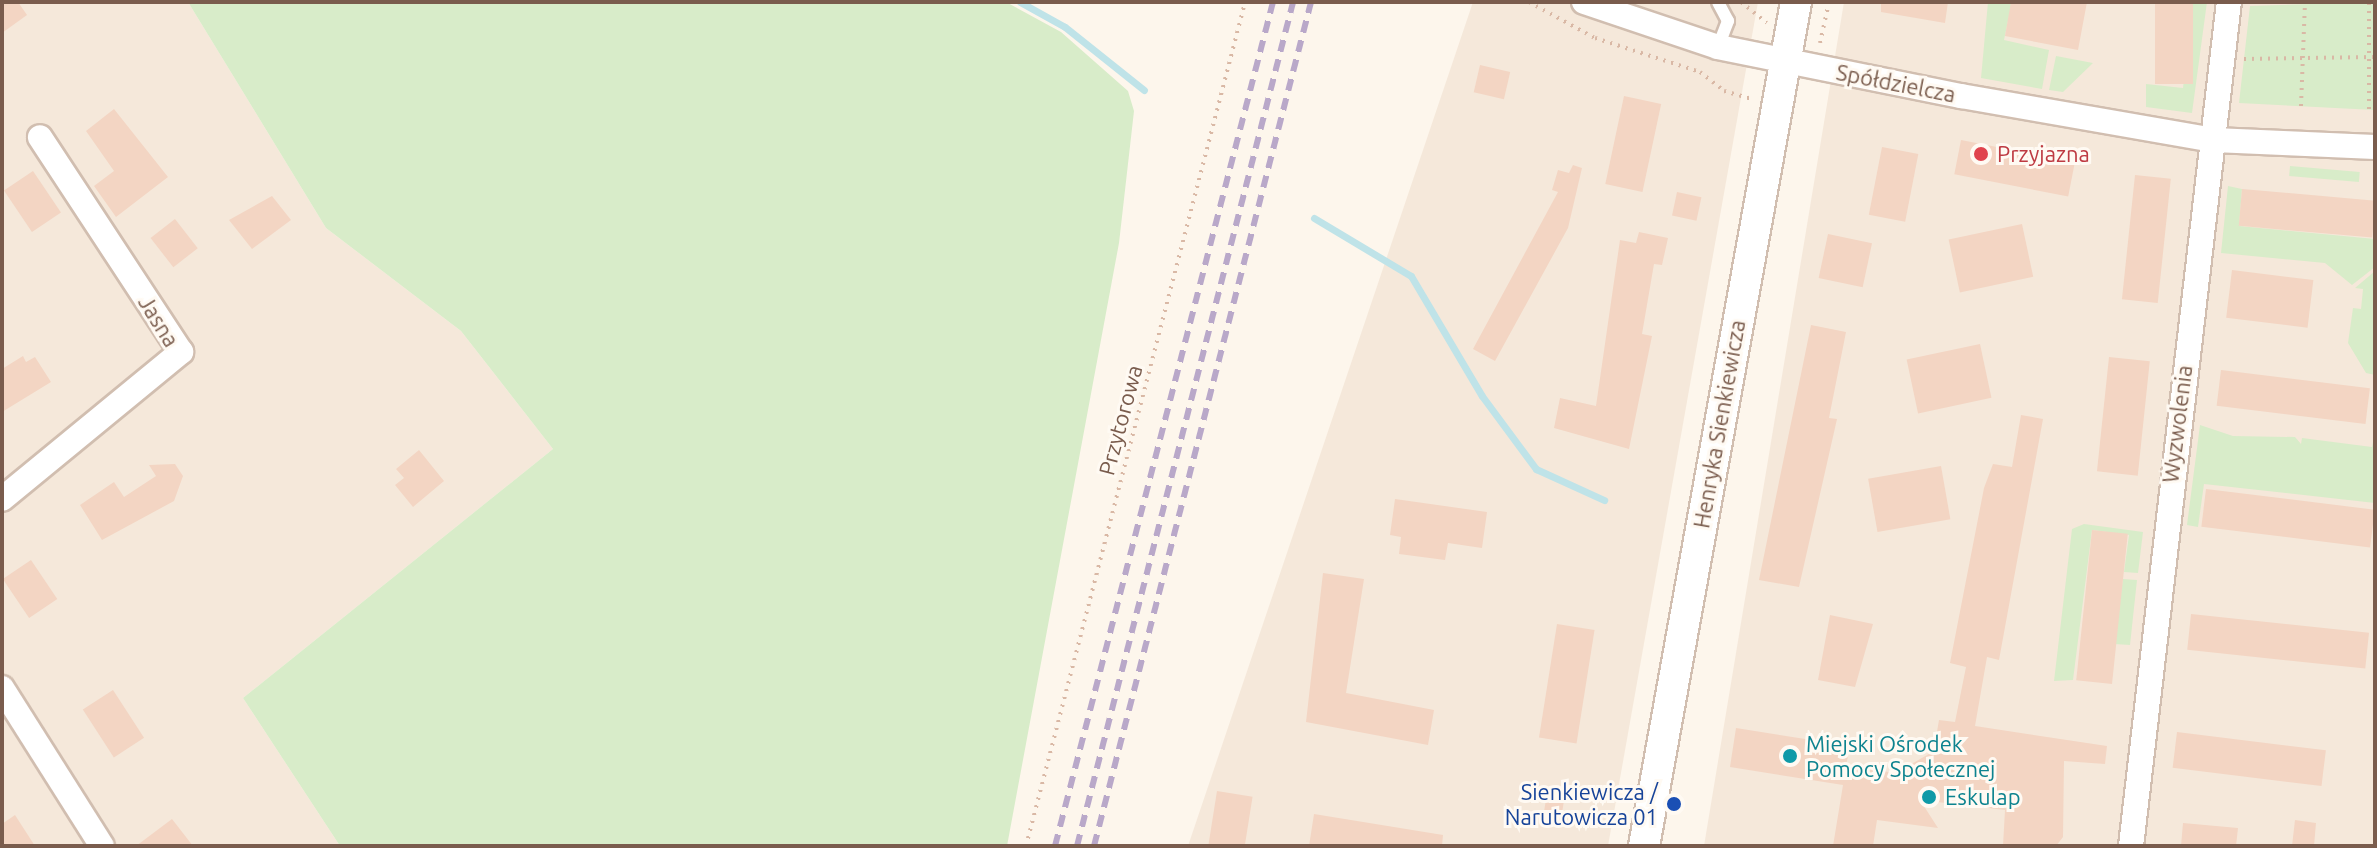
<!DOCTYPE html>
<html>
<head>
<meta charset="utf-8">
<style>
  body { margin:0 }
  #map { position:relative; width:2377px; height:848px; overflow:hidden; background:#fdf6ec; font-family:Ubuntu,sans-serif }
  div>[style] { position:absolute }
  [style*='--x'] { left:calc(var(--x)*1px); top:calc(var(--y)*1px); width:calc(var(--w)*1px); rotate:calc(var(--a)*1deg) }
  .residential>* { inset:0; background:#f5e8da }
  .green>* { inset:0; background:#d8ecc9; transform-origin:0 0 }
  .stream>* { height:7px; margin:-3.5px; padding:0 3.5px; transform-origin:3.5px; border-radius:3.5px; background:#bfe3e8 }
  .building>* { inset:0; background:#f3d5c3; transform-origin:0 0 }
  .path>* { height:4px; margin-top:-2px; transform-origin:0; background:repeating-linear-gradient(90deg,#d9b8a5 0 2px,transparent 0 8px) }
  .roads { filter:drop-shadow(2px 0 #d1beb0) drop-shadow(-2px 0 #d1beb0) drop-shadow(0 2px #d1beb0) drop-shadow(0 -2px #d1beb0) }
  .service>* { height:12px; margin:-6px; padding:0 6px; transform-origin:6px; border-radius:6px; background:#fff }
  .minor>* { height:24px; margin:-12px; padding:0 12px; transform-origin:12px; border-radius:12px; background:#fff }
  .tertiary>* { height:30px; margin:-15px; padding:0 15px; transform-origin:15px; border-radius:15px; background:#fff }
  .rail>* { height:6px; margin-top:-3px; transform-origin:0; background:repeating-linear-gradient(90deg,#b9a8c9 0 12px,transparent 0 20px) }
  .dots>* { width:22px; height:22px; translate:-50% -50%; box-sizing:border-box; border:4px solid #fffaf3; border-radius:50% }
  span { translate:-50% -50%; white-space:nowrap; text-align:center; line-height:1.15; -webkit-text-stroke:6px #fffaf3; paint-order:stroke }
  .street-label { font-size:22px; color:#7a5c4d }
  .health-label { font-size:22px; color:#be3a42 }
  .left { translate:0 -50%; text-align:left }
  .culture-label { font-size:22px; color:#0d838f }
  .transit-label { font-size:22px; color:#164399 }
  .right { translate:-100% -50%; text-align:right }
  .frame { position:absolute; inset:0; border:4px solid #7a5c4d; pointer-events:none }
</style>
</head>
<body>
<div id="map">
  <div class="residential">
    <i style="clip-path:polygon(2px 2px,188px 2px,326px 228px,461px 331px,553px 449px,243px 698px,340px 846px,2px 846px)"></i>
    <i style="clip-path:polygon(1473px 2px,1758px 2px,1608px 846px,1188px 846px)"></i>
    <i style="clip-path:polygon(1844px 2px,2375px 2px,2375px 846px,1704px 846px)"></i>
  </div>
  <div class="green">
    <i style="clip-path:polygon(188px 2px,1006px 2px,1061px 32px,1128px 91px,1134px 111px,1119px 243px,1007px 846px,340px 846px,243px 698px,553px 449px,461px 331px,326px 228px)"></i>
    <i style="clip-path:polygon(1988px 2px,2012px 2px,2004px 40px,2049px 50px,2042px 89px,1981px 78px)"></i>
    <i style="clip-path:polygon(2193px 2px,2207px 2px,2192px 113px,2146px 107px,2146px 84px,2183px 88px)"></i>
    <i style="clip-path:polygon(2375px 2px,2375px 110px,2239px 103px,2250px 6px)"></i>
    <i style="clip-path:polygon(2056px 56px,2093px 63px,2063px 92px,2049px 90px)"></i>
    <i style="left:2290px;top:166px;width:70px;height:10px;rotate:5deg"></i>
    <i style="clip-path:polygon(2228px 186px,2242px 189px,2239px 226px,2375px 239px,2375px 267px,2352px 285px,2325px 263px,2221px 253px)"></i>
    <i style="clip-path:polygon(2375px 271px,2375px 375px,2366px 373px,2348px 343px,2353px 308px,2361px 309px,2363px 289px,2355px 288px)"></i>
    <i style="clip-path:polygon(2200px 425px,2233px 436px,2295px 437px,2301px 444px,2302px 438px,2372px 447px,2375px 432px,2375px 503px,2204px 484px,2198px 527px,2187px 525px)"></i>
    <i style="clip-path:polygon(2084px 524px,2143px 532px,2138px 573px,2124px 572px,2129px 535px,2092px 530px,2073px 680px,2054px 681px,2072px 529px)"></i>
    <i style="clip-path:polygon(2123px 579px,2137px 580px,2130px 645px,2114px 644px)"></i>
  </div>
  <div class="stream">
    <i style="--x:1020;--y:2;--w:51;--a:29.1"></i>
    <i style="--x:1065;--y:27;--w:101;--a:38.6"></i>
    <i style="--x:1314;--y:218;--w:113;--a:30.9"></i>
    <i style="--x:1411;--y:276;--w:139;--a:59.4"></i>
    <i style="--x:1482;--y:396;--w:91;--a:53.5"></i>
    <i style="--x:1536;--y:469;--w:75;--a:24.5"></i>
  </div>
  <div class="building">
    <i style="clip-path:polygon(2px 2px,18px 2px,27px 15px,2px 33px)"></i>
    <i style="clip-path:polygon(1881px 2px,1948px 2px,1945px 23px,1881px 12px)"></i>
    <i style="clip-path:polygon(2011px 2px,2087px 2px,2078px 50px,2005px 36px)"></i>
    <i style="left:2155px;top:2px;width:38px;height:82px"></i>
    <i style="left:1480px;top:65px;width:31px;height:28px;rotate:13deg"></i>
    <i style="left:1624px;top:96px;width:38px;height:90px;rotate:12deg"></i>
    <i style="clip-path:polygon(114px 109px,168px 177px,116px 217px,94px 186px,114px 171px,86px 131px)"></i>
    <i style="left:1961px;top:140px;width:116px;height:35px;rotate:11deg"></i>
    <i style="left:1882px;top:147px;width:37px;height:69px;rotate:11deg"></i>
    <i style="clip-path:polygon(1573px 165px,1582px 168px,1568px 228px,1495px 361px,1473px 349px,1558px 192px,1552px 190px,1558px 170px,1569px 173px)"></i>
    <i style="left:33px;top:171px;width:50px;height:35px;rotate:56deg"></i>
    <i style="left:2135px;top:175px;width:36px;height:125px;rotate:6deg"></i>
    <i style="left:2242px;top:189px;width:134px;height:37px;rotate:5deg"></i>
    <i style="left:1677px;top:192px;width:25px;height:24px;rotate:12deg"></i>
    <i style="clip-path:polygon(272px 196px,291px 220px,252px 249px,229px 220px)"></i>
    <i style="left:175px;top:219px;width:37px;height:31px;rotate:52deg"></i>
    <i style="left:2022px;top:224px;width:54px;height:75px;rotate:78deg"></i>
    <i style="clip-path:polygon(1639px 232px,1668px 238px,1662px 265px,1654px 264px,1642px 334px,1652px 336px,1629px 449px,1554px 428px,1560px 398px,1596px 406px,1620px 240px,1636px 243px)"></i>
    <i style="left:1828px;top:234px;width:45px;height:45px;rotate:12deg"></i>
    <i style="left:2232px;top:270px;width:82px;height:48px;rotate:7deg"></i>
    <i style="clip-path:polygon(1811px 325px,1846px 332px,1829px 418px,1837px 419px,1799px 587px,1759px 580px)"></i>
    <i style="left:1980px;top:344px;width:55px;height:75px;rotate:78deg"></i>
    <i style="clip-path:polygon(23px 356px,26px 362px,35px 357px,51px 382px,2px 412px,2px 369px)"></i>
    <i style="left:2109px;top:357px;width:41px;height:115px;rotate:6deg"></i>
    <i style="left:2221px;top:370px;width:150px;height:36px;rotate:7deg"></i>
    <i style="clip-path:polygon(2021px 415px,2043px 419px,1999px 660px,1987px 657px,1975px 726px,2107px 746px,2105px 764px,2064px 761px,2063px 837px,2056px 846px,2003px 846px,2005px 810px,1920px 800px,1938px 828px,1877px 820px,1873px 846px,1833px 846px,1843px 785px,1730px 767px,1736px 728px,1850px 746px,1846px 766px,1896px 773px,1946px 744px,1935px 743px,1939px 720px,1955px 722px,1966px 667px,1950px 663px,1984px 488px,1993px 464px,2012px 467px)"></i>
    <i style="clip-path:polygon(419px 450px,444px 481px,413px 507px,395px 485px,404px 478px,396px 469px)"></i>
    <i style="clip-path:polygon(175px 464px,183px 476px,174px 501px,102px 540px,80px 505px,114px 482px,124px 497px,156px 476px,149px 465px)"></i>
    <i style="left:1941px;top:466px;width:54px;height:74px;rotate:80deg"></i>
    <i style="left:2206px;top:489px;width:170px;height:38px;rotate:7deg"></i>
    <i style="clip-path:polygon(1395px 499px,1487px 512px,1482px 548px,1448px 543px,1445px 560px,1399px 554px,1401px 537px,1390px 535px)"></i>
    <i style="left:2092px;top:530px;width:36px;height:151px;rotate:6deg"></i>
    <i style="left:31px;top:560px;width:47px;height:34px;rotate:56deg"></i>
    <i style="clip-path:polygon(1323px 573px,1364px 579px,1346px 693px,1434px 710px,1428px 745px,1306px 722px)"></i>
    <i style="left:2191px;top:614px;width:179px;height:36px;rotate:6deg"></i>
    <i style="clip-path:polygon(1830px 615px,1873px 624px,1855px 687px,1818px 680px)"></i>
    <i style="left:1557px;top:624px;width:38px;height:115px;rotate:9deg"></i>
    <i style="left:113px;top:690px;width:57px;height:36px;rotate:57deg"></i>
    <i style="left:2177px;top:732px;width:150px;height:36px;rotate:7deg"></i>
    <i style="left:1217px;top:791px;width:36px;height:56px;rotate:9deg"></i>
    <i style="left:1547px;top:793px;width:18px;height:20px;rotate:9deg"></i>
    <i style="clip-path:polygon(1314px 814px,1443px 835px,1442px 846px,1309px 846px)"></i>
    <i style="clip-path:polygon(15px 815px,35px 846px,2px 846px,2px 824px)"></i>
    <i style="clip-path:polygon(172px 819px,193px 846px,136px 846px)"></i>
    <i style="clip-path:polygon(2295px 820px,2316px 823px,2314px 846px,2292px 846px)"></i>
    <i style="clip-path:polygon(2183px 823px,2238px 828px,2236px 846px,2181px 846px)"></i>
  </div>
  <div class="path">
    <i style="--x:1529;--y:2;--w:75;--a:28.6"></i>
    <i style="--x:1595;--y:38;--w:110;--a:17.9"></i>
    <i style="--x:1700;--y:72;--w:31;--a:38"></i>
    <i style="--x:1724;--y:91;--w:29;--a:16"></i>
    <i style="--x:1741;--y:2;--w:33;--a:39"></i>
    <i style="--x:1820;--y:43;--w:42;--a:-77.6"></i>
    <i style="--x:2244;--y:59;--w:131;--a:-0.9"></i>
    <i style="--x:2301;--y:106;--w:104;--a:-87.8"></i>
    <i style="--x:2369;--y:109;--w:107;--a:-90"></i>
    <i style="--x:1026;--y:846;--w:872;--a:-75.45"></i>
  </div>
  <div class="roads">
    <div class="service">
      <i style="--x:1718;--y:47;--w:28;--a:-69"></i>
      <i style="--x:1728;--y:21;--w:21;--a:-118"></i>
    </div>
    <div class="minor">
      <i style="--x:1584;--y:2;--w:141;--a:18.6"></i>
      <i style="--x:1718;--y:47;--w:248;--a:11.4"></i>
      <i style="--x:1961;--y:96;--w:257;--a:9.9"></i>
      <i style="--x:2214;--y:140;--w:161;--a:2.5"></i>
      <i style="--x:2;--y:499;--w:232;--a:-39.4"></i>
      <i style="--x:181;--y:352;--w:257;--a:-123.3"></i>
      <i style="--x:2;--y:688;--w:187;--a:57.7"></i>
      <i style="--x:2131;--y:846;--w:850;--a:-83.38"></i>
    </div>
    <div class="tertiary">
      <i style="--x:1644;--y:846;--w:858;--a:-79.79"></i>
    </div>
  </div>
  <div class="rail">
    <i style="--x:1055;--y:846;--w:872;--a:-75.52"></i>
    <i style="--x:1077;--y:846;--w:871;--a:-75.64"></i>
    <i style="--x:1094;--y:846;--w:871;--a:-75.58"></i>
  </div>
  <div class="dots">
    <i style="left:1981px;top:154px;background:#e0444e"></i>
    <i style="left:1790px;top:756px;background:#0f9aa8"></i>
    <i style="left:1929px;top:797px;background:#0f9aa8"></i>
    <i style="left:1674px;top:804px;background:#1a4fb4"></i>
  </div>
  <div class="street-label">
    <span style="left:1896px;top:83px;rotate:11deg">Spółdzielcza</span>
    <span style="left:159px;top:321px;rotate:58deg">Jasna</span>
    <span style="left:1120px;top:420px;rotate:-75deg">Przytorowa</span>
    <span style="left:1719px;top:424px;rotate:-80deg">Henryka Sienkiewicza</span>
    <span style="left:2177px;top:424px;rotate:-83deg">Wyzwolenia</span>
  </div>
  <div class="health-label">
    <span class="left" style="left:1997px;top:154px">Przyjazna</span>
  </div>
  <div class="culture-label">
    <span class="left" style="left:1806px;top:756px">Miejski Ośrodek<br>Pomocy Społecznej</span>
    <span class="left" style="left:1945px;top:797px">Eskulap</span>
  </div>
  <div class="transit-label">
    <span class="right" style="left:1658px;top:804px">Sienkiewicza /<br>Narutowicza 01</span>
  </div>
  <div class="frame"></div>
</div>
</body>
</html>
